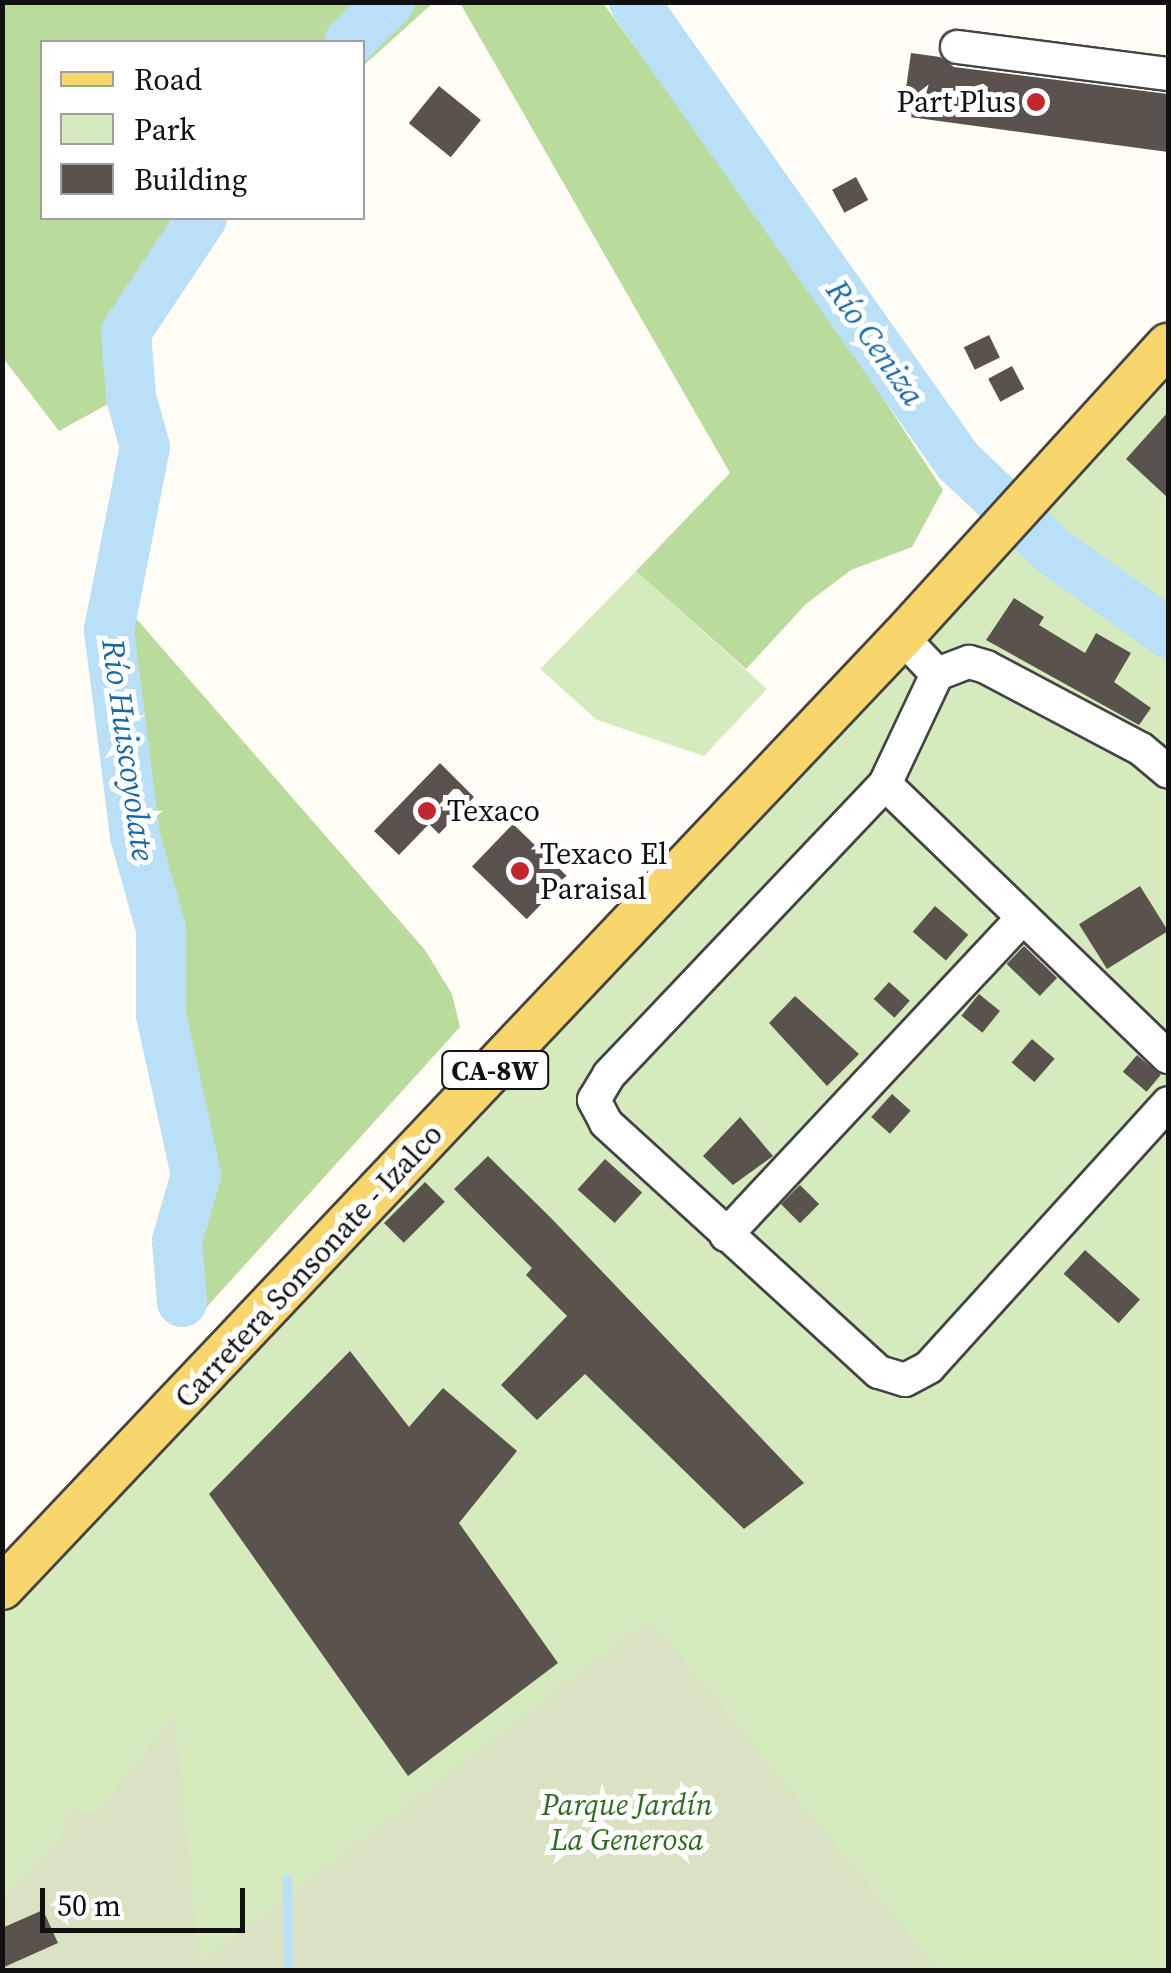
<!DOCTYPE html>
<html>
<head>
<meta charset="utf-8">
<style>
  body { margin:0 }
  #map { position:relative; width:1171px; height:1973px; overflow:hidden; background:#fffdf5; font-family:"Source Serif 4",serif }
  div>[style] { position:absolute }
  [style*='--x'] { left:calc(var(--x)*1px); top:calc(var(--y)*1px); width:calc(var(--w)*1px); rotate:calc(var(--a)*1deg) }
  .green>* { inset:0; background:#d5ebbd }
  .forest>* { inset:0; background:#b9dc9c }
  .cemetery>* { inset:0; background:#d9e3c4 }
  .stream>* { height:9px; margin:-4.5px; padding:0 4.5px; transform-origin:4.5px; border-radius:4.5px; background:#b9e0f7 }
  .river>* { height:50px; margin:-25px; padding:0 25px; transform-origin:25px; border-radius:25px; background:#b9e0f7 }
  .building>* { inset:0; background:#5a524d; transform-origin:0 0 }
  .roads { filter:drop-shadow(2px 0 #444) drop-shadow(-2px 0 #444) drop-shadow(0 2px #444) drop-shadow(0 -2px #444) }
  .minor>* { height:32px; margin:-16px; padding:0 16px; transform-origin:16px; border-radius:16px; background:#fff }
  .major>* { height:42px; margin:-21px; padding:0 21px; transform-origin:21px; border-radius:21px; background:#f9d66b }
  .dots>* { width:28px; height:28px; translate:-50% -50%; box-sizing:border-box; border:5px solid #fff; border-radius:50% }
  span { translate:-50% -50%; white-space:nowrap; text-align:center; line-height:1.15; -webkit-text-stroke:10px #fff; paint-order:stroke }
  .shield-label span { padding:2px 8px; background:#fff; border:2px solid; border-radius:8px; -webkit-text-stroke-width:0 }
  .shield-label { font-size:28px; color:#111; font-weight:700 }
  .poi-label { font-size:30px; color:#111 }
  .right { translate:-100% -50%; text-align:right }
  .left { translate:0 -50%; text-align:left }
  .street-label { font-size:30px; color:#111 }
  .park-label { font-size:30px; color:#2f6b1f; font-style:italic }
  .water-label { font-size:32px; color:#1768a6; font-style:italic }
  .frame { position:absolute; inset:0; border:5px solid #111; pointer-events:none }
  .legend { position:absolute; left:40px; top:40px; width:325px; height:180px; box-sizing:border-box; background:#fff; border:2px solid #a0a0a0; margin:0; padding:12px 18px; list-style:none; font-size:30px; color:#111 }
  .legend li { display:flex; align-items:center; gap:20px; height:50px }
  .legend b { width:50px; border:2px solid #a0a0a0 }
  .scale { position:absolute; left:40px; top:1888px; width:205px; height:45px; box-sizing:border-box; border:5px solid #111; border-top:0; padding-left:12px; font-size:30px; line-height:35px; white-space:nowrap; color:#111; -webkit-text-stroke:8px #fff; paint-order:stroke }
</style>
</head>
<body>
<div id="map">
  <div class="green">
    <i style="clip-path:polygon(1168px 317px,1168px 1970px,3px 1970px,2px 1576px)"></i>
    <i style="clip-path:polygon(636px 571px,767px 689px,704px 756px,597px 720px,540px 669px)"></i>
  </div>
  <div class="forest">
    <i style="clip-path:polygon(3px 2px,433px 3px,363px 66px,362px 42px,42px 42px,42px 218px,225px 218px,142px 334px,148px 382px,59px 431px,3px 358px)"></i>
    <i style="clip-path:polygon(460px 3px,603px 3px,813px 291px,943px 490px,912px 547px,851px 570px,806px 604px,746px 669px,636px 571px,730px 473px)"></i>
    <i style="clip-path:polygon(127px 608px,425px 950px,452px 994px,460px 1027px,205px 1309px,188px 1239px,208px 1172px,166px 1016px,166px 928px,139px 838px)"></i>
  </div>
  <div class="cemetery">
    <i style="clip-path:polygon(650px 1618px,939px 1970px,3px 1970px,2px 1897px,62px 1835px,69px 1809px,95px 1814px,175px 1714px,200px 1963px)"></i>
  </div>
  <div class="stream">
    <i style="--x:287;--y:1878;--w:92;--a:89.4"></i>
  </div>
  <div class="river">
    <i style="--x:634;--y:2;--w:562;--a:54.78"></i>
    <i style="--x:958;--y:461;--w:131;--a:43.5"></i>
    <i style="--x:1053;--y:551;--w:141;--a:35.5"></i>
    <i style="--x:349;--y:42;--w:57;--a:-44.3"></i>
    <i style="--x:182;--y:1302;--w:61;--a:-94.7"></i>
    <i style="--x:177;--y:1241;--w:69;--a:-73.9"></i>
    <i style="--x:196;--y:1175;--w:164;--a:-102.3"></i>
    <i style="--x:161;--y:1015;--w:86;--a:-90"></i>
    <i style="--x:161;--y:929;--w:97;--a:-105.6"></i>
    <i style="--x:135;--y:836;--w:208;--a:-97.2"></i>
    <i style="--x:109;--y:630;--w:187;--a:-78.9"></i>
    <i style="--x:145;--y:447;--w:52;--a:-105.6"></i>
    <i style="--x:131;--y:397;--w:65;--a:-94.4"></i>
    <i style="--x:126;--y:332;--w:137;--a:-56.3"></i>
  </div>
  <div class="building">
    <i style="clip-path:polygon(911px 53px,940px 57px,954px 67px,1168px 94px,1168px 152px,902px 116px)"></i>
    <i style="left:439px;top:86px;width:54px;height:48px;rotate:39deg"></i>
    <i style="left:856px;top:177px;width:26px;height:27px;rotate:62deg"></i>
    <i style="left:989px;top:335px;width:25px;height:28px;rotate:64deg"></i>
    <i style="left:1012px;top:366px;width:26px;height:27px;rotate:62deg"></i>
    <i style="clip-path:polygon(1168px 412px,1168px 498px,1126px 459px)"></i>
    <i style="clip-path:polygon(1014px 598px,1044px 617px,1039px 625px,1085px 653px,1096px 633px,1131px 653px,1114px 682px,1151px 708px,1139px 725px,986px 640px)"></i>
    <i style="clip-path:polygon(440px 763px,474px 797px,439px 834px,429px 824px,399px 855px,374px 831px)"></i>
    <i style="left:513px;top:824px;width:76px;height:59px;rotate:44deg"></i>
    <i style="left:1140px;top:886px;width:53px;height:72px;rotate:58deg"></i>
    <i style="left:935px;top:906px;width:44px;height:34px;rotate:41deg"></i>
    <i style="left:1024px;top:946px;width:46px;height:25px;rotate:44deg"></i>
    <i style="left:889px;top:982px;width:28px;height:23px;rotate:42deg"></i>
    <i style="left:979px;top:994px;width:27px;height:28px;rotate:39deg"></i>
    <i style="clip-path:polygon(795px 996px,859px 1054px,827px 1086px,769px 1023px)"></i>
    <i style="left:1032px;top:1039px;width:30px;height:31px;rotate:41deg"></i>
    <i style="left:1137px;top:1055px;width:31px;height:22px;rotate:40deg"></i>
    <i style="left:892px;top:1094px;width:25px;height:31px;rotate:42deg"></i>
    <i style="clip-path:polygon(740px 1117px,773px 1156px,733px 1185px,703px 1156px)"></i>
    <i style="clip-path:polygon(488px 1156px,551px 1218px,804px 1483px,744px 1529px,585px 1374px,537px 1420px,501px 1385px,567px 1316px,526px 1275px,532px 1268px,454px 1189px)"></i>
    <i style="left:605px;top:1159px;width:50px;height:41px;rotate:42deg"></i>
    <i style="left:425px;top:1182px;width:28px;height:58px;rotate:45deg"></i>
    <i style="left:800px;top:1185px;width:27px;height:27px;rotate:45deg"></i>
    <i style="left:1085px;top:1250px;width:74px;height:32px;rotate:42deg"></i>
    <i style="clip-path:polygon(350px 1351px,409px 1427px,443px 1388px,517px 1451px,459px 1523px,558px 1663px,408px 1776px,209px 1494px)"></i>
    <i style="clip-path:polygon(43px 1910px,58px 1943px,2px 1968px,2px 1928px)"></i>
  </div>
  <div class="roads">
    <div class="minor">
      <i style="--x:957;--y:47;--w:213;--a:7.3"></i>
      <i style="--x:902;--y:637;--w:51;--a:46.6"></i>
      <i style="--x:937;--y:674;--w:122;--a:115.3"></i>
      <i style="--x:885;--y:784;--w:401;--a:133.5"></i>
      <i style="--x:609;--y:1075;--w:29;--a:121"></i>
      <i style="--x:594;--y:1100;--w:26;--a:62"></i>
      <i style="--x:606;--y:1123;--w:369;--a:42.4"></i>
      <i style="--x:879;--y:1372;--w:27;--a:17"></i>
      <i style="--x:905;--y:1380;--w:27;--a:-28"></i>
      <i style="--x:929;--y:1367;--w:356;--a:-47.8"></i>
      <i style="--x:937;--y:674;--w:34;--a:-21"></i>
      <i style="--x:969;--y:662;--w:18;--a:16"></i>
      <i style="--x:986;--y:667;--w:175;--a:27.9"></i>
      <i style="--x:1141;--y:749;--w:35;--a:40"></i>
      <i style="--x:885;--y:784;--w:393;--a:44"></i>
      <i style="--x:726;--y:1235;--w:432;--a:-46.9"></i>
    </div>
    <div class="major">
      <i style="--x:2;--y:1588;--w:1309;--a:-46.58"></i>
      <i style="--x:902;--y:637;--w:395;--a:-47.7"></i>
    </div>
  </div>
  <div class="dots">
    <i style="left:1036px;top:102px;background:#c4262e"></i>
    <i style="left:427px;top:811px;background:#c4262e"></i>
    <i style="left:520px;top:871px;background:#c4262e"></i>
  </div>
  <div class="shield-label">
    <span style="left:495px;top:1070px">CA-8W</span>
  </div>
  <div class="poi-label">
    <span class="right" style="left:1016px;top:102px">Part Plus</span>
    <span class="left" style="left:447px;top:811px">Texaco</span>
    <span class="left" style="left:540px;top:871px">Texaco El<br>Paraisal</span>
  </div>
  <div class="street-label">
    <span style="left:309px;top:1266px;rotate:-47deg">Carretera Sonsonate - Izalco</span>
  </div>
  <div class="park-label">
    <span style="left:627px;top:1822px">Parque Jardín<br>La Generosa</span>
  </div>
  <div class="water-label">
    <span style="left:875px;top:343px;rotate:55deg">Río Ceniza</span>
    <span style="left:128px;top:750px;rotate:82deg">Río Huiscoyolate</span>
  </div>
  <div class="frame"></div>
  <ul class="legend">
  <li><b style="height:12px;background:#f9d66b"></b>Road</li>
  <li><b style="height:28px;background:#d5ebbd"></b>Park</li>
  <li><b style="height:28px;background:#5a524d"></b>Building</li>
  </ul>
  <div class="scale">50 m</div>
</div>
</body>
</html>
